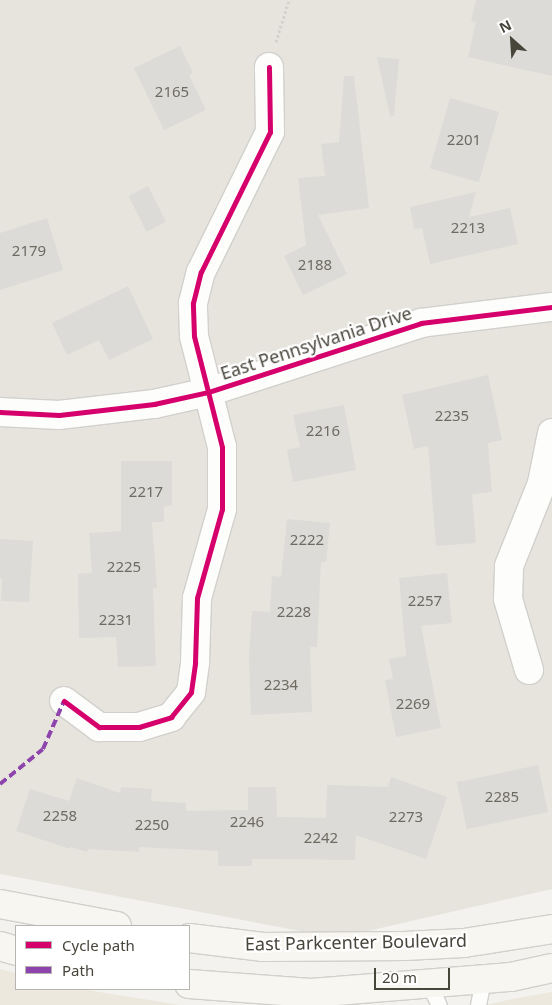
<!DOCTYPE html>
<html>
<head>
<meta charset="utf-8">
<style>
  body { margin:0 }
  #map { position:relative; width:552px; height:1005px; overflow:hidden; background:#f3f2ee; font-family:"Noto Sans",sans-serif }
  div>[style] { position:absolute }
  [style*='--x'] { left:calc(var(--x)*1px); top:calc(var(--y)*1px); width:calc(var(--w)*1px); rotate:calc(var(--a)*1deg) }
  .residential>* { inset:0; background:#e6e4dd }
  .commercial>* { inset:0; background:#ece8dd }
  .building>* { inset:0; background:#dcdbd7; transform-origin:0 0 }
  .path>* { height:3px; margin-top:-1.5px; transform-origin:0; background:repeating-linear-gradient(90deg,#d2d2cc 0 2.5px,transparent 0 5px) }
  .roads { filter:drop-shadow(1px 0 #d1d0cc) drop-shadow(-1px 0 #d1d0cc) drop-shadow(0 1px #d1d0cc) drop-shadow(0 -1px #d1d0cc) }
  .lane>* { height:15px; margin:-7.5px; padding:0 7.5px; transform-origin:7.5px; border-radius:7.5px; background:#fdfdfc }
  .street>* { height:28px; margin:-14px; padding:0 14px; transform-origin:14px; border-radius:14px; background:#fdfdfc }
  .secondary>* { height:28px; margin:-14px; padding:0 14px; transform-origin:14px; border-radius:14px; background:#f7f6f1 }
  .quiet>* { height:4px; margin-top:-2px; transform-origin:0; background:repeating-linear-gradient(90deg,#8e44ad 0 8px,transparent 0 12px) }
  .cycleway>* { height:5px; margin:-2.5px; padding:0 2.5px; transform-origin:2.5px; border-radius:2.5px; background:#d6006c }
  span { translate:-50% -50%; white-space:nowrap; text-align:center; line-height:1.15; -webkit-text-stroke:4.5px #fff; paint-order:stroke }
  .number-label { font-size:15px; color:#6e6b63 }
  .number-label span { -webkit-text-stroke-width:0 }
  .street-label { font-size:18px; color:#48453b }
  .legend { position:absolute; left:15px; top:925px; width:175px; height:65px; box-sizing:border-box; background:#fff; border:1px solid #b6b5b1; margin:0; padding:6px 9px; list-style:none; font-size:15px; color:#48453b }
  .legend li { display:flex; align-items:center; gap:10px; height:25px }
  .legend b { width:25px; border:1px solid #b6b5b1 }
  .north { position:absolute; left:487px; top:15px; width:50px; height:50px; -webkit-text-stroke:4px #fff; paint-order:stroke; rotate:334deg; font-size:14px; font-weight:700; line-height:20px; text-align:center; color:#48453b }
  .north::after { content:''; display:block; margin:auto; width:18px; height:22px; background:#48453b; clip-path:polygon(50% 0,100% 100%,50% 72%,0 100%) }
  .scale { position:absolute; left:374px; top:968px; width:76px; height:22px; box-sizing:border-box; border:2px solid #48453b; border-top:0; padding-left:6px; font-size:15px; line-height:18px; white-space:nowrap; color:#48453b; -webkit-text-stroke:4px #fff; paint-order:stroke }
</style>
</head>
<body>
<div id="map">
  <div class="residential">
    <i style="clip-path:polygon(0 0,552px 0,552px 889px,337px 938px,0 874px)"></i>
  </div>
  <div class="commercial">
    <i style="clip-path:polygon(0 969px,16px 973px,16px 989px,81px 989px,180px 1005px,0 1005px)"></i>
    <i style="clip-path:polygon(552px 992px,552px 1005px,486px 1005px,512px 999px)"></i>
  </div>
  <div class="building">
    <i style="clip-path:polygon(476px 0,552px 0,552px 76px,468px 57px,476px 22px,471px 21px)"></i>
    <i style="clip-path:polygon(180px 46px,193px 73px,189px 75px,206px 110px,164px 130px,134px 68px)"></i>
    <i style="clip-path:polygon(377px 57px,399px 59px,394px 116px,390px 116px)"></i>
    <i style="clip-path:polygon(344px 76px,354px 76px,369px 208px,318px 215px,347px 274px,303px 295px,284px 256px,306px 245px,298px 178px,325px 176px,321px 144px,339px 142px)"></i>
    <i style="left:450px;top:98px;width:51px;height:73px;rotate:16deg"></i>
    <i style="left:148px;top:186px;width:40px;height:22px;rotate:63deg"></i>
    <i style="clip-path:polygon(476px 192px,469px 217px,510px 208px,518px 244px,430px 264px,422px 228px,414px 229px,410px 207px)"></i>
    <i style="clip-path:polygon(47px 218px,63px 270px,0 290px,0 233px)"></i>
    <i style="clip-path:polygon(128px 286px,153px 339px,109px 360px,99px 340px,67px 355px,52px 323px)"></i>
    <i style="clip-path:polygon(488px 375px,502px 440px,488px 443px,492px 492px,472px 494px,476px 543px,436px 546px,428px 446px,414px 449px,402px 395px)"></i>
    <i style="clip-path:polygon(344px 405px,356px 470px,293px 482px,287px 450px,300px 447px,293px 415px)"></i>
    <i style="clip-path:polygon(121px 461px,172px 461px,172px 505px,164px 507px,164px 522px,152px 522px,157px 588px,153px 588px,156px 666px,118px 667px,116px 637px,79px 638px,78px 574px,92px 573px,89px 533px,121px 531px)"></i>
    <i style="clip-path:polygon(287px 519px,330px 523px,326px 562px,321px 562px,317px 647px,310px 647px,312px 712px,251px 715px,249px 658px,252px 611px,270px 612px,272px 576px,281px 577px)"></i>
    <i style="clip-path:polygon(0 539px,33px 541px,29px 602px,1px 601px,2px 579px,0 579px)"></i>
    <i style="clip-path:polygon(447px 573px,452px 623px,421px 626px,441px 728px,396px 737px,385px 680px,393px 679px,389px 659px,406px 656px,399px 578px)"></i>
    <i style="left:538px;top:765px;width:48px;height:83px;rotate:78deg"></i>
    <i style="clip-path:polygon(391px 777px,447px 797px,426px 859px,356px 835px,355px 860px,252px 859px,252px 866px,218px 866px,218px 851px,139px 847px,139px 852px,88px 849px,87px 852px,70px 847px,70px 849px,16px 831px,30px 789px,69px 801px,77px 778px,120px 793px,121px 787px,152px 789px,151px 801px,186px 803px,186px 811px,248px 810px,248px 787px,276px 787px,277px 817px,326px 818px,327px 785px,388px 787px)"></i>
  </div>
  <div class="path">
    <i style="--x:276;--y:42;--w:44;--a:-72.8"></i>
  </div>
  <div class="roads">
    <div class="lane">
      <i style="--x:429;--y:984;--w:23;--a:65"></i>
      <i style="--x:478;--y:1005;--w:25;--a:-79"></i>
    </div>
    <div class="street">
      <i style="--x:0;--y:412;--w:59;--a:2.9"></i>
      <i style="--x:59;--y:415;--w:96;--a:-6.6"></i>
      <i style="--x:154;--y:404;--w:55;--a:-12.5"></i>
      <i style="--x:208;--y:392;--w:224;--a:-17.9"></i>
      <i style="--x:421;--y:323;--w:132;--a:-7"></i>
      <i style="--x:529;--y:670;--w:74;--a:-106.5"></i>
      <i style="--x:508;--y:599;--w:33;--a:-88"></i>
      <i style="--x:509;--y:566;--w:89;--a:-68.3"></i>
      <i style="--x:542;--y:483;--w:51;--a:-78.7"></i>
      <i style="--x:64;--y:701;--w:44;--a:36.6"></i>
      <i style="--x:99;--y:727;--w:40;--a:0"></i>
      <i style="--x:139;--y:727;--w:34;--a:-17"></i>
      <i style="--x:171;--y:717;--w:32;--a:-51"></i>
      <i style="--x:191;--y:692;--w:30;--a:-82"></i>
      <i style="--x:195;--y:662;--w:64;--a:-88.2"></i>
      <i style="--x:197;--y:598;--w:92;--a:-74.3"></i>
      <i style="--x:222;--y:509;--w:62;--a:-90"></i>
      <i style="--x:222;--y:447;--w:114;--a:-104.2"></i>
      <i style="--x:194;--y:336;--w:33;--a:-92"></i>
      <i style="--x:193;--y:303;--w:32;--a:-76"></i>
      <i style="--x:201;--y:272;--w:156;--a:-63.8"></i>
      <i style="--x:270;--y:132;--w:65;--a:-90.9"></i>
    </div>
    <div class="secondary">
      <i style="--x:0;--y:904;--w:119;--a:10.6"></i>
      <i style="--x:189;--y:938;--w:75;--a:6.9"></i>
      <i style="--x:263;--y:947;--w:142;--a:-0.4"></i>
      <i style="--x:405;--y:946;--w:59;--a:-2.9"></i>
      <i style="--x:464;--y:943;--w:89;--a:-9"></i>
      <i style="--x:0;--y:946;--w:17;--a:17"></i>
      <i style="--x:189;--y:984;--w:122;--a:4.2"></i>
      <i style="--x:311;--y:993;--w:201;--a:-4.6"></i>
      <i style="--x:511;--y:977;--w:42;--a:-12.4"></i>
    </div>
  </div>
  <div class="quiet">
    <i style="--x:0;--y:784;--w:55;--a:-39.1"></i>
    <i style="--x:43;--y:749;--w:52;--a:-66.4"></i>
  </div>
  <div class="cycleway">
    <i style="--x:0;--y:412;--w:59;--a:2.9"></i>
    <i style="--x:59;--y:415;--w:96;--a:-6.6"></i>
    <i style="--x:154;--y:404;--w:55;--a:-12.5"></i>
    <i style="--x:208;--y:392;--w:224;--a:-17.9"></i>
    <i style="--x:421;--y:323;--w:132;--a:-7"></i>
    <i style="--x:64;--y:701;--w:44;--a:36.6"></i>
    <i style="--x:99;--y:727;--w:40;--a:0"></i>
    <i style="--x:139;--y:727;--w:34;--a:-17"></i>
    <i style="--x:171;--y:717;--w:32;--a:-51"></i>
    <i style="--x:191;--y:692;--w:30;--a:-82"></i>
    <i style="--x:195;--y:662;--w:64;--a:-88.2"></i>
    <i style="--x:197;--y:598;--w:92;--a:-74.3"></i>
    <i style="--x:222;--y:509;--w:62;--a:-90"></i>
    <i style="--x:222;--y:447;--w:114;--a:-104.2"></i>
    <i style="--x:194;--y:336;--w:33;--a:-92"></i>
    <i style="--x:193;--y:303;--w:32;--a:-76"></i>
    <i style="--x:201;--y:272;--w:156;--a:-63.8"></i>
    <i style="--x:270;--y:132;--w:65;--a:-90.9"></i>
  </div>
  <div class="number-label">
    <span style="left:172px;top:92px">2165</span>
    <span style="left:464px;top:140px">2201</span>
    <span style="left:468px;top:228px">2213</span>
    <span style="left:29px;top:251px">2179</span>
    <span style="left:315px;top:265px">2188</span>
    <span style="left:452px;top:416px">2235</span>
    <span style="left:323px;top:431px">2216</span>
    <span style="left:146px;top:492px">2217</span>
    <span style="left:307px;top:540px">2222</span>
    <span style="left:124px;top:567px">2225</span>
    <span style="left:425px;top:601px">2257</span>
    <span style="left:294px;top:612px">2228</span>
    <span style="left:116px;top:620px">2231</span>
    <span style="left:281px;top:685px">2234</span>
    <span style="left:413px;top:704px">2269</span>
    <span style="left:502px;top:797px">2285</span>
    <span style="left:60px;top:816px">2258</span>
    <span style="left:406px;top:817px">2273</span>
    <span style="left:247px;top:822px">2246</span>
    <span style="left:152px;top:825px">2250</span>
    <span style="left:321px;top:838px">2242</span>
  </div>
  <div class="street-label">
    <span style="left:316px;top:343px;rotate:-18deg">East Pennsylvania Drive</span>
    <span style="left:356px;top:942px;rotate:-1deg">East Parkcenter Boulevard</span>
  </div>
  <ul class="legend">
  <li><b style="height:6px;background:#d6006c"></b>Cycle path</li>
  <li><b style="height:6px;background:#8e44ad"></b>Path</li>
  </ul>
  <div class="north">N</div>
  <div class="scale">20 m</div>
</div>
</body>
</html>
